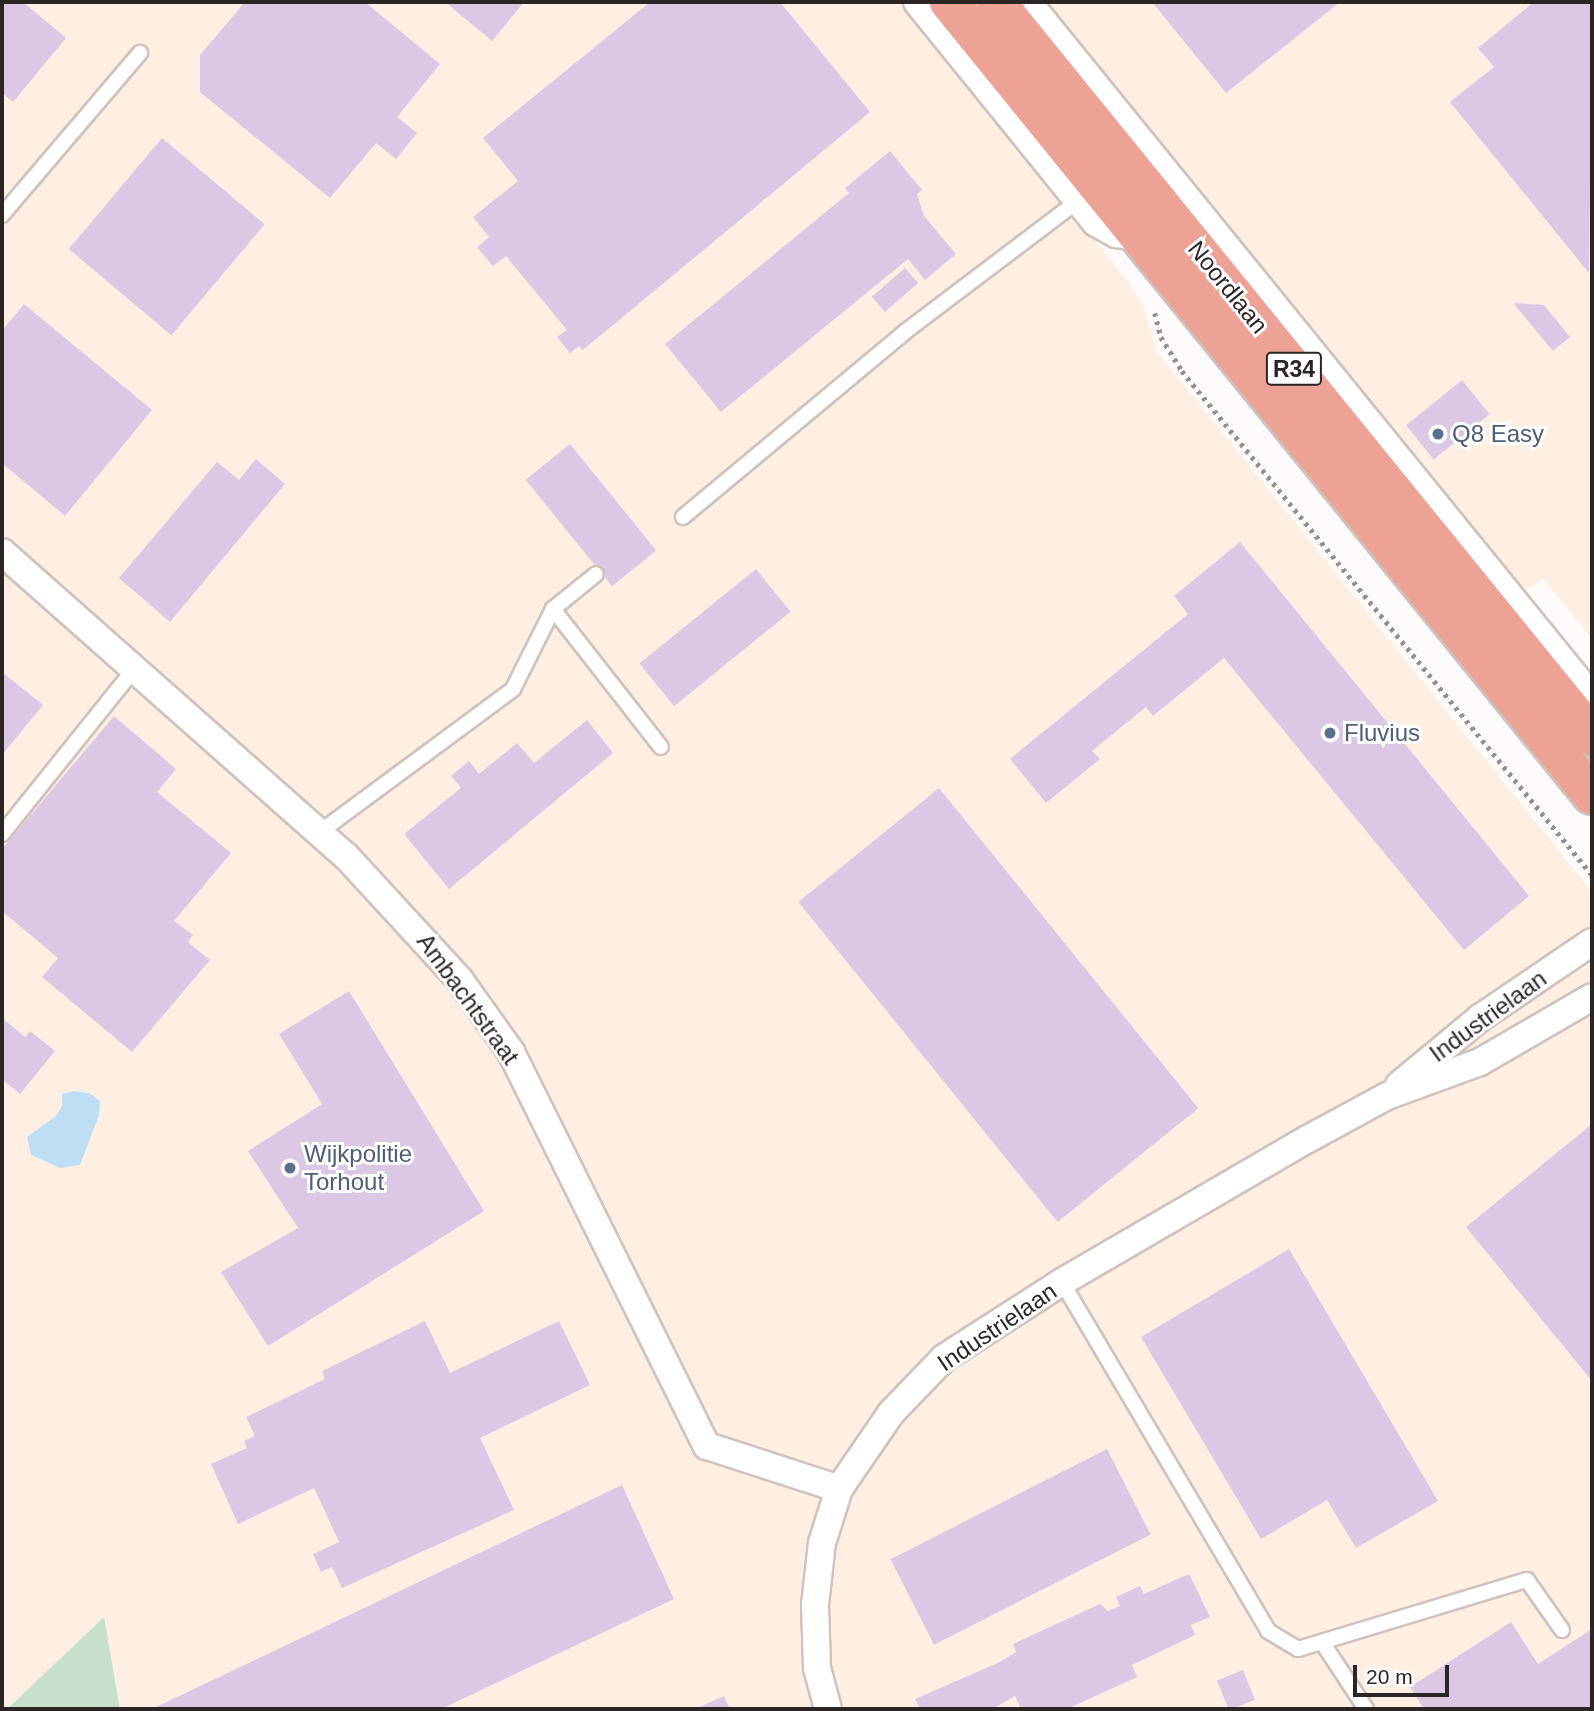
<!DOCTYPE html>
<html>
<head>
<meta charset="utf-8">
<style>
  body { margin:0 }
  #map { position:relative; width:1594px; height:1711px; overflow:hidden; background:#fefbfa; font-family:Arial,sans-serif }
  div>[style] { position:absolute }
  [style*='--x'] { left:calc(var(--x)*1px); top:calc(var(--y)*1px); width:calc(var(--w)*1px); rotate:calc(var(--a)*1deg) }
  .industrial>* { inset:0; background:#feefe2 }
  .green>* { inset:0; background:#c6e0cb }
  .water>* { inset:0; background:#bedef3 }
  .building>* { inset:0; background:#dac8e5; transform-origin:0 0 }
  .path>* { height:4.5px; margin-top:-2.25px; transform-origin:0; background:repeating-linear-gradient(90deg,#938f8d 0 3.5px,transparent 0 8.5px) }
  .roads { filter:drop-shadow(2px 0 #cfc2bc) drop-shadow(-2px 0 #cfc2bc) drop-shadow(0 2px #cfc2bc) drop-shadow(0 -2px #cfc2bc) }
  .service>* { height:14px; margin:-7px; padding:0 7px; transform-origin:7px; border-radius:7px; background:#fff }
  .minor>* { height:26px; margin:-13px; padding:0 13px; transform-origin:13px; border-radius:13px; background:#fff }
  .primary>* { height:38px; margin:-19px; padding:0 19px; transform-origin:19px; border-radius:19px; background:#eca395 }
  .dots>* { width:19px; height:19px; translate:-50% -50%; box-sizing:border-box; border:4px solid #fff; border-radius:50% }
  span { translate:-50% -50%; white-space:nowrap; text-align:center; line-height:1.15; -webkit-text-stroke:6px #fff; paint-order:stroke }
  .shield-label span { padding:2px 5px; background:#fff; border:2px solid; border-radius:5px; -webkit-text-stroke-width:0 }
  .shield-label { font-size:23px; color:#2b2623; font-weight:700 }
  .street-label { font-size:24px; color:#2b2623 }
  .service-label { font-size:24px; color:#4e5e75 }
  .left { translate:0 -50%; text-align:left }
  .frame { position:absolute; inset:0; border:4px solid #2b2623; pointer-events:none }
  .scale { position:absolute; left:1353px; top:1665px; width:96px; height:32px; box-sizing:border-box; border:4px solid #2b2623; border-top:0; padding-left:9px; font-size:21px; line-height:24px; white-space:nowrap; color:#2b2623; -webkit-text-stroke:5px #fff; paint-order:stroke }
</style>
</head>
<body>
<div id="map">
  <div class="industrial">
    <i style="clip-path:polygon(2px 2px,901px 2px,1129px 283px,1144px 307px,1156px 350px,1592px 892px,1592px 1709px,120px 1709px,104px 1617px,7px 1709px,2px 1709px)"></i>
    <i style="clip-path:polygon(1041px 2px,1592px 2px,1592px 639px,1543px 578px,1521px 595px)"></i>
  </div>
  <div class="green">
    <i style="clip-path:polygon(104px 1617px,120px 1709px,7px 1709px)"></i>
  </div>
  <div class="water">
    <i style="clip-path:polygon(73px 1091px,89px 1093px,100px 1101px,99px 1115px,80px 1165px,60px 1168px,31px 1155px,27px 1137px,56px 1116px,62px 1106px,62px 1094px)"></i>
  </div>
  <div class="building">
    <i style="clip-path:polygon(2px 2px,23px 2px,66px 38px,13px 102px,2px 93px)"></i>
    <i style="clip-path:polygon(245px 2px,365px 2px,440px 64px,397px 117px,417px 133px,396px 159px,376px 143px,330px 198px,200px 92px,200px 55px)"></i>
    <i style="clip-path:polygon(445px 2px,524px 2px,492px 41px)"></i>
    <i style="clip-path:polygon(650px 2px,780px 2px,870px 112px,583px 350px,579px 346px,570px 353px,557px 337px,567px 330px,506px 256px,493px 266px,477px 247px,489px 237px,473px 217px,518px 181px,483px 138px)"></i>
    <i style="clip-path:polygon(1152px 2px,1340px 2px,1226px 93px)"></i>
    <i style="clip-path:polygon(1534px 2px,1592px 2px,1589px 273px,1450px 102px,1494px 67px,1478px 48px)"></i>
    <i style="left:162px;top:138px;width:134px;height:145px;rotate:40deg"></i>
    <i style="clip-path:polygon(890px 151px,922px 190px,917px 194px,924px 216px,956px 254px,925px 280px,908px 259px,721px 412px,665px 344px,849px 193px,845px 188px)"></i>
    <i style="left:905px;top:268px;width:20px;height:44px;rotate:49deg"></i>
    <i style="clip-path:polygon(1513px 303px,1544px 305px,1570px 337px,1553px 351px)"></i>
    <i style="clip-path:polygon(24px 304px,152px 410px,65px 516px,2px 463px,2px 331px)"></i>
    <i style="left:1462px;top:380px;width:44px;height:72px;rotate:51deg"></i>
    <i style="left:570px;top:444px;width:137px;height:57px;rotate:51deg"></i>
    <i style="clip-path:polygon(256px 459px,285px 484px,170px 622px,119px 578px,217px 462px,239px 480px)"></i>
    <i style="clip-path:polygon(1240px 542px,1529px 896px,1464px 950px,1224px 658px,1153px 716px,1146px 707px,1092px 751px,1100px 759px,1046px 803px,1010px 759px,1188px 614px,1174px 596px)"></i>
    <i style="left:756px;top:569px;width:55px;height:150px;rotate:51deg"></i>
    <i style="clip-path:polygon(2px 672px,43px 705px,2px 755px)"></i>
    <i style="clip-path:polygon(114px 716px,176px 769px,157px 792px,231px 853px,174px 921px,193px 935px,188px 942px,210px 960px,132px 1052px,42px 977px,58px 958px,2px 911px,2px 849px)"></i>
    <i style="clip-path:polygon(587px 720px,613px 753px,449px 889px,404px 834px,461px 788px,451px 776px,469px 761px,479px 774px,517px 743px,534px 763px)"></i>
    <i style="left:939px;top:788px;width:412px;height:181px;rotate:51deg"></i>
    <i style="clip-path:polygon(349px 991px,484px 1211px,268px 1346px,221px 1272px,298px 1228px,248px 1151px,322px 1104px,279px 1034px)"></i>
    <i style="clip-path:polygon(2px 1018px,25px 1037px,30px 1031px,55px 1051px,20px 1094px,2px 1079px)"></i>
    <i style="clip-path:polygon(1592px 1124px,1592px 1381px,1466px 1227px)"></i>
    <i style="clip-path:polygon(1289px 1249px,1438px 1501px,1356px 1548px,1327px 1500px,1261px 1539px,1141px 1337px)"></i>
    <i style="clip-path:polygon(425px 1321px,450px 1373px,559px 1321px,590px 1385px,480px 1438px,514px 1510px,342px 1588px,332px 1567px,321px 1572px,313px 1554px,339px 1542px,314px 1488px,238px 1524px,211px 1464px,247px 1448px,244px 1441px,255px 1436px,246px 1417px,325px 1379px,322px 1371px)"></i>
    <i style="left:1107px;top:1449px;width:96px;height:243px;rotate:63deg"></i>
    <i style="clip-path:polygon(622px 1485px,674px 1599px,441px 1709px,152px 1709px)"></i>
    <i style="clip-path:polygon(1189px 1574px,1210px 1617px,1191px 1625px,1195px 1635px,1132px 1665px,1137px 1677px,1067px 1709px,1021px 1709px,1015px 1696px,992px 1709px,920px 1709px,915px 1699px,1000px 1662px,1016px 1652px,1013px 1644px,1100px 1604px,1108px 1611px,1120px 1606px,1116px 1597px,1140px 1586px,1144px 1594px)"></i>
    <i style="clip-path:polygon(1511px 1622px,1538px 1664px,1592px 1629px,1592px 1709px,1424px 1709px,1410px 1687px)"></i>
    <i style="left:1243px;top:1670px;width:32px;height:28px;rotate:68deg"></i>
    <i style="clip-path:polygon(724px 1696px,730px 1709px,695px 1709px)"></i>
  </div>
  <div class="path">
    <i style="--x:1155;--y:313;--w:25;--a:76"></i>
    <i style="--x:1161;--y:337;--w:40;--a:58"></i>
    <i style="--x:1182;--y:371;--w:650;--a:50.87"></i>
  </div>
  <div class="roads">
    <div class="service">
      <i style="--x:2;--y:215;--w:213;--a:-49.6"></i>
      <i style="--x:683;--y:517;--w:290;--a:-39.8"></i>
      <i style="--x:906;--y:331;--w:216;--a:-37.1"></i>
      <i style="--x:553;--y:609;--w:175;--a:52"></i>
      <i style="--x:320;--y:832;--w:240;--a:-36.5"></i>
      <i style="--x:513;--y:689;--w:89;--a:-63.4"></i>
      <i style="--x:553;--y:609;--w:55;--a:-39.1"></i>
      <i style="--x:2;--y:834;--w:211;--a:-51.3"></i>
      <i style="--x:1062;--y:1282;--w:405;--a:59.4"></i>
      <i style="--x:1268;--y:1631;--w:35;--a:31"></i>
      <i style="--x:1298;--y:1649;--w:239;--a:-16.8"></i>
      <i style="--x:1527;--y:1580;--w:61;--a:55"></i>
      <i style="--x:1322;--y:1642;--w:80;--a:56.7"></i>
    </div>
    <div class="minor">
      <i style="--x:917;--y:2;--w:284;--a:51"></i>
      <i style="--x:1096;--y:223;--w:23;--a:29"></i>
      <i style="--x:1116;--y:234;--w:24;--a:9"></i>
      <i style="--x:1028;--y:2;--w:895;--a:50.94"></i>
      <i style="--x:2;--y:552;--w:459;--a:41.5"></i>
      <i style="--x:346;--y:856;--w:167;--a:47.4"></i>
      <i style="--x:459;--y:979;--w:90;--a:54.5"></i>
      <i style="--x:511;--y:1052;--w:440;--a:63.6"></i>
      <i style="--x:707;--y:1446;--w:139;--a:18"></i>
      <i style="--x:1399;--y:1085;--w:105;--a:-39.6"></i>
      <i style="--x:1480;--y:1018;--w:135;--a:-34.2"></i>
      <i style="--x:828;--y:1709;--w:42;--a:-105"></i>
      <i style="--x:817;--y:1668;--w:63;--a:-91.8"></i>
      <i style="--x:815;--y:1605;--w:62;--a:-83.6"></i>
      <i style="--x:822;--y:1543;--w:57;--a:-72.5"></i>
      <i style="--x:839;--y:1489;--w:92;--a:-55.6"></i>
      <i style="--x:891;--y:1413;--w:76;--a:-46.1"></i>
      <i style="--x:944;--y:1358;--w:140;--a:-32.8"></i>
      <i style="--x:1062;--y:1282;--w:282;--a:-30.2"></i>
      <i style="--x:1306;--y:1140;--w:92;--a:-28.5"></i>
      <i style="--x:1387;--y:1096;--w:99;--a:-20.1"></i>
      <i style="--x:1480;--y:1062;--w:129;--a:-30.1"></i>
    </div>
    <div class="primary">
      <i style="--x:949;--y:2;--w:1021;--a:50.96"></i>
      <i style="--x:996;--y:2;--w:946;--a:50.92"></i>
    </div>
  </div>
  <div class="dots">
    <i style="left:1438px;top:434px;background:#5c6f8a"></i>
    <i style="left:1330px;top:733px;background:#5c6f8a"></i>
    <i style="left:290px;top:1168px;background:#5c6f8a"></i>
  </div>
  <div class="shield-label">
    <span style="left:1294px;top:369px">R34</span>
  </div>
  <div class="street-label">
    <span style="left:1228px;top:287px;rotate:51deg">Noordlaan</span>
    <span style="left:468px;top:999px;rotate:54deg">Ambachtstraat</span>
    <span style="left:1488px;top:1016px;rotate:-36deg">Industrielaan</span>
    <span style="left:997px;top:1327px;rotate:-34deg">Industrielaan</span>
  </div>
  <div class="service-label">
    <span class="left" style="left:1452px;top:434px">Q8 Easy</span>
    <span class="left" style="left:1344px;top:733px">Fluvius</span>
    <span class="left" style="left:304px;top:1168px">Wijkpolitie<br>Torhout</span>
  </div>
  <div class="frame"></div>
  <div class="scale">20 m</div>
</div>
</body>
</html>
